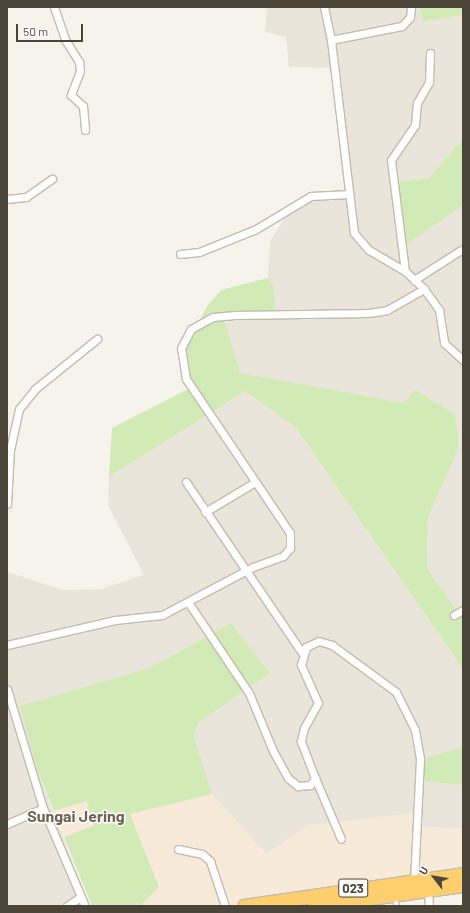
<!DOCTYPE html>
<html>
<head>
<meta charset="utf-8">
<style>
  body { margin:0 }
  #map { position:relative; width:470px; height:913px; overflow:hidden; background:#f6f3ec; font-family:Barlow,sans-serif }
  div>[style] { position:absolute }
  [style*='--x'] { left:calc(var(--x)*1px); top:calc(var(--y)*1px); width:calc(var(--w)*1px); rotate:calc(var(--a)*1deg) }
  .residential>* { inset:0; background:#eae5da }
  .commercial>* { inset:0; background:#f7ead8 }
  .green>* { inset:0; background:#d2eab5 }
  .roads { filter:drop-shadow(1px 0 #c2bbae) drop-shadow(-1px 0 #c2bbae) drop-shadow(0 1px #c2bbae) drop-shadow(0 -1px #c2bbae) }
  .lane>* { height:3.5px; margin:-1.75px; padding:0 1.75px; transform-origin:1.75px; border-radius:1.75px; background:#fff }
  .street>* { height:7px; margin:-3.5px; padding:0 3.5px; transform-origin:3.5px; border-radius:3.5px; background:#fff }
  .highway>* { height:13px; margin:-6.5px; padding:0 6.5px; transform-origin:6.5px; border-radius:6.5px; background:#ffcf6e }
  span { translate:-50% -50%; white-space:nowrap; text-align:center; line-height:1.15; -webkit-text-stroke:3px #fff; paint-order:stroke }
  .shield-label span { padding:1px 3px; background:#fff; border:1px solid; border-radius:3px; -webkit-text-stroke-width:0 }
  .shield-label { font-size:13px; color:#4b4439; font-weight:700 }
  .quarter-label { font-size:16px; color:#6e6250; font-weight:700 }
  .frame { position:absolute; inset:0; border:8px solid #4b4439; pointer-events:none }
  .north { position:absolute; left:414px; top:857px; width:40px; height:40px; -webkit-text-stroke:3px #fff; paint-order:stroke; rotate:301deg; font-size:11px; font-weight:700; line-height:16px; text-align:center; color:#4b4439 }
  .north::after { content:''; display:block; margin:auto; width:14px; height:18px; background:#4b4439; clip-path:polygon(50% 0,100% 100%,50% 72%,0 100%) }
  .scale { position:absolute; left:16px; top:24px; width:67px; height:18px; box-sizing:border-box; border:2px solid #4b4439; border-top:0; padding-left:5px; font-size:12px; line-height:14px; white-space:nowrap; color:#4b4439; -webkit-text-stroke:3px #fff; paint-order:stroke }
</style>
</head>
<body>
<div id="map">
  <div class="residential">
    <i style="clip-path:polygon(267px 7px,420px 7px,423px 22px,463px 15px,463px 138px,429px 178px,397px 182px,463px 205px,463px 618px,427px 570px,428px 517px,459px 447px,405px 403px,239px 374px,224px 319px,273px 286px,268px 278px,270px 241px,288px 213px,305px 202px,345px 197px,333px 68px,289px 67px,286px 37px,265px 32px)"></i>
    <i style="clip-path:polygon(245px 391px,296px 428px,463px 669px,463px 747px,426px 758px,419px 781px,463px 785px,463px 828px,309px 825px,266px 854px,212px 794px,194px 736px,198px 723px,270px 673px,231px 623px,149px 668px,21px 706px,37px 769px,87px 899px,77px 906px,7px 906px,7px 572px,64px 590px,102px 589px,144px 575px,108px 505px,109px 477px)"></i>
  </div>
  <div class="commercial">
    <i style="clip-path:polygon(212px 794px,266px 854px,308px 825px,416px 813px,415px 828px,463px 828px,463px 869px,251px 900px,231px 906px,140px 906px,159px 887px,130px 814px)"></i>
    <i style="clip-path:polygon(87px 801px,93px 826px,64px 837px,54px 811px)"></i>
  </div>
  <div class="green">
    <i style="clip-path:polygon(420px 7px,463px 7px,463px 15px,423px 22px)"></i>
    <i style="clip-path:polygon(463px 138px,463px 205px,403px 247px,397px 182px,429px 178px)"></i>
    <i style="clip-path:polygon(268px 278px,273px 286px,276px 317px,224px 319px,240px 373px,404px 403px,415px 390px,455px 414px,459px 447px,428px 517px,427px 569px,463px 618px,463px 669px,296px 428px,245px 391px,109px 477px,112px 428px,194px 386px,183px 361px,186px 346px,208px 305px,221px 290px)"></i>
    <i style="clip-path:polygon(231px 623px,270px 673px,198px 723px,194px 736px,212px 794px,130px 814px,159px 887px,140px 906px,92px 906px,64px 837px,93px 826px,87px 801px,54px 811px,37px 769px,20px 706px,149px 668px)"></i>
    <i style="clip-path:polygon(463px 747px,463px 785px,418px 781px,426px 758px)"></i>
  </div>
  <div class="roads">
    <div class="lane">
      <i style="--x:396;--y:897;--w:9;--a:84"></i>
    </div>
    <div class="street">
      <i style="--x:54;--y:7;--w:36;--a:71"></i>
      <i style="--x:66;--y:41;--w:25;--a:58"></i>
      <i style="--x:79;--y:62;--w:9;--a:84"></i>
      <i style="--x:80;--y:71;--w:26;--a:111"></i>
      <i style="--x:71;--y:95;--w:16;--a:43"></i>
      <i style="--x:83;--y:106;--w:24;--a:85"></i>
      <i style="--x:324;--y:7;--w:34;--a:78"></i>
      <i style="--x:331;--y:40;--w:194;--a:83.2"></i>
      <i style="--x:354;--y:233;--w:23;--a:49"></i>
      <i style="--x:369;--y:250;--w:42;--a:30.3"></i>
      <i style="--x:405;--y:271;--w:26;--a:43"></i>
      <i style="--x:424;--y:289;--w:26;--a:54"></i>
      <i style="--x:439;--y:310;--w:33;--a:81"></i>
      <i style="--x:444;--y:343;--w:25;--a:42"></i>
      <i style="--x:331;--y:40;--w:72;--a:-11.2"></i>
      <i style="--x:402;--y:26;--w:12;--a:-48"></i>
      <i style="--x:410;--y:17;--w:10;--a:-84"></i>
      <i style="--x:7;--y:199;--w:19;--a:-6"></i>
      <i style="--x:26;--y:197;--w:32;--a:-35"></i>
      <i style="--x:180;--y:254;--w:19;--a:-6"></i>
      <i style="--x:199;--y:252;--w:61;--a:-22"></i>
      <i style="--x:256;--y:229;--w:64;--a:-31"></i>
      <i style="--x:311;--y:196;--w:38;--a:-3"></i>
      <i style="--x:405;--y:271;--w:112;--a:-97.2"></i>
      <i style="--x:391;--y:160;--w:42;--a:-55.6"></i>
      <i style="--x:415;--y:125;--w:22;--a:-85"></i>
      <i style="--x:417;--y:103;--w:24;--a:-60"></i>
      <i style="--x:429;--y:82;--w:29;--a:-88"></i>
      <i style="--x:414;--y:280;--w:56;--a:-32.6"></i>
      <i style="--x:186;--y:482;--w:207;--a:55.8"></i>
      <i style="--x:7;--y:504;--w:54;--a:-86.8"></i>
      <i style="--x:10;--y:450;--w:42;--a:-77.6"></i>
      <i style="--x:19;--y:409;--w:26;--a:-51"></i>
      <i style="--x:35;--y:389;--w:80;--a:-38.9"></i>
      <i style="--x:205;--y:512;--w:58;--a:-31"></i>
      <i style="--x:188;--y:602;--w:110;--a:56.2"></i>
      <i style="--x:249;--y:693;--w:63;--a:67.5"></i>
      <i style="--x:273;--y:751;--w:31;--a:61"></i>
      <i style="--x:288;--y:778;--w:13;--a:39"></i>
      <i style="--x:298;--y:786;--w:12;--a:-5"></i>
      <i style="--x:310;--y:785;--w:9;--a:-54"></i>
      <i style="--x:315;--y:778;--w:40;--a:-111"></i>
      <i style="--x:301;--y:741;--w:13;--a:-77"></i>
      <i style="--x:304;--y:728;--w:29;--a:-61"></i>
      <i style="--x:318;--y:703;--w:42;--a:-114.1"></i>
      <i style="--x:301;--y:665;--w:19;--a:-74"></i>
      <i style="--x:306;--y:647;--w:14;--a:-25"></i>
      <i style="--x:319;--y:641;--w:14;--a:17"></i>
      <i style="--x:332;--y:645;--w:79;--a:36.3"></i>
      <i style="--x:396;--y:692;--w:42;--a:63.4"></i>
      <i style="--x:415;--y:730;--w:29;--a:80"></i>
      <i style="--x:420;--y:759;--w:122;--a:92.8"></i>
      <i style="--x:454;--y:615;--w:10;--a:-29"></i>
      <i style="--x:7;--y:645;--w:111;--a:-13"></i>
      <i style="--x:115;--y:620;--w:47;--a:-6.1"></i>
      <i style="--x:162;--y:615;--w:103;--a:-27.8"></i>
      <i style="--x:253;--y:567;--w:32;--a:-20"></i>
      <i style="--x:283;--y:556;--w:11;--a:-49"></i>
      <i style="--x:290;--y:548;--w:15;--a:-90"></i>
      <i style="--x:290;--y:533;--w:186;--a:-124"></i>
      <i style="--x:186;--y:379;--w:31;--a:-99"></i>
      <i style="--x:181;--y:348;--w:21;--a:-62"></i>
      <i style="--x:191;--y:329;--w:25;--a:-29"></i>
      <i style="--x:213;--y:317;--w:22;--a:-5"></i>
      <i style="--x:235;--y:315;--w:134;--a:-0.9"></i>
      <i style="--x:369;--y:313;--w:18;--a:-9"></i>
      <i style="--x:387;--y:310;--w:43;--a:-29.6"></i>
      <i style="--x:7;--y:689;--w:124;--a:73.2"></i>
      <i style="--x:43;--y:808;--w:107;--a:66.8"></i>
      <i style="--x:315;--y:778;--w:66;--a:66.9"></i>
      <i style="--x:7;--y:824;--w:39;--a:-24"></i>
      <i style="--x:178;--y:849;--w:25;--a:12"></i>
      <i style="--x:202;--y:854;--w:11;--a:41"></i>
      <i style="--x:210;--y:861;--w:47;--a:71.6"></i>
      <i style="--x:428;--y:889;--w:17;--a:87"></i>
      <i style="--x:67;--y:906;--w:14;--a:-34"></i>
    </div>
    <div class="highway">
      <i style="--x:244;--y:906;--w:221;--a:-8.3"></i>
      <i style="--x:314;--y:906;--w:150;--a:-8"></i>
    </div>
  </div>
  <div class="shield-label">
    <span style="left:353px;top:888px">023</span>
  </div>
  <div class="quarter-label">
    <span style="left:76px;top:816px">Sungai Jering</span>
  </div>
  <div class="frame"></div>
  <div class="north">U</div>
  <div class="scale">50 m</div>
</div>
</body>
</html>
